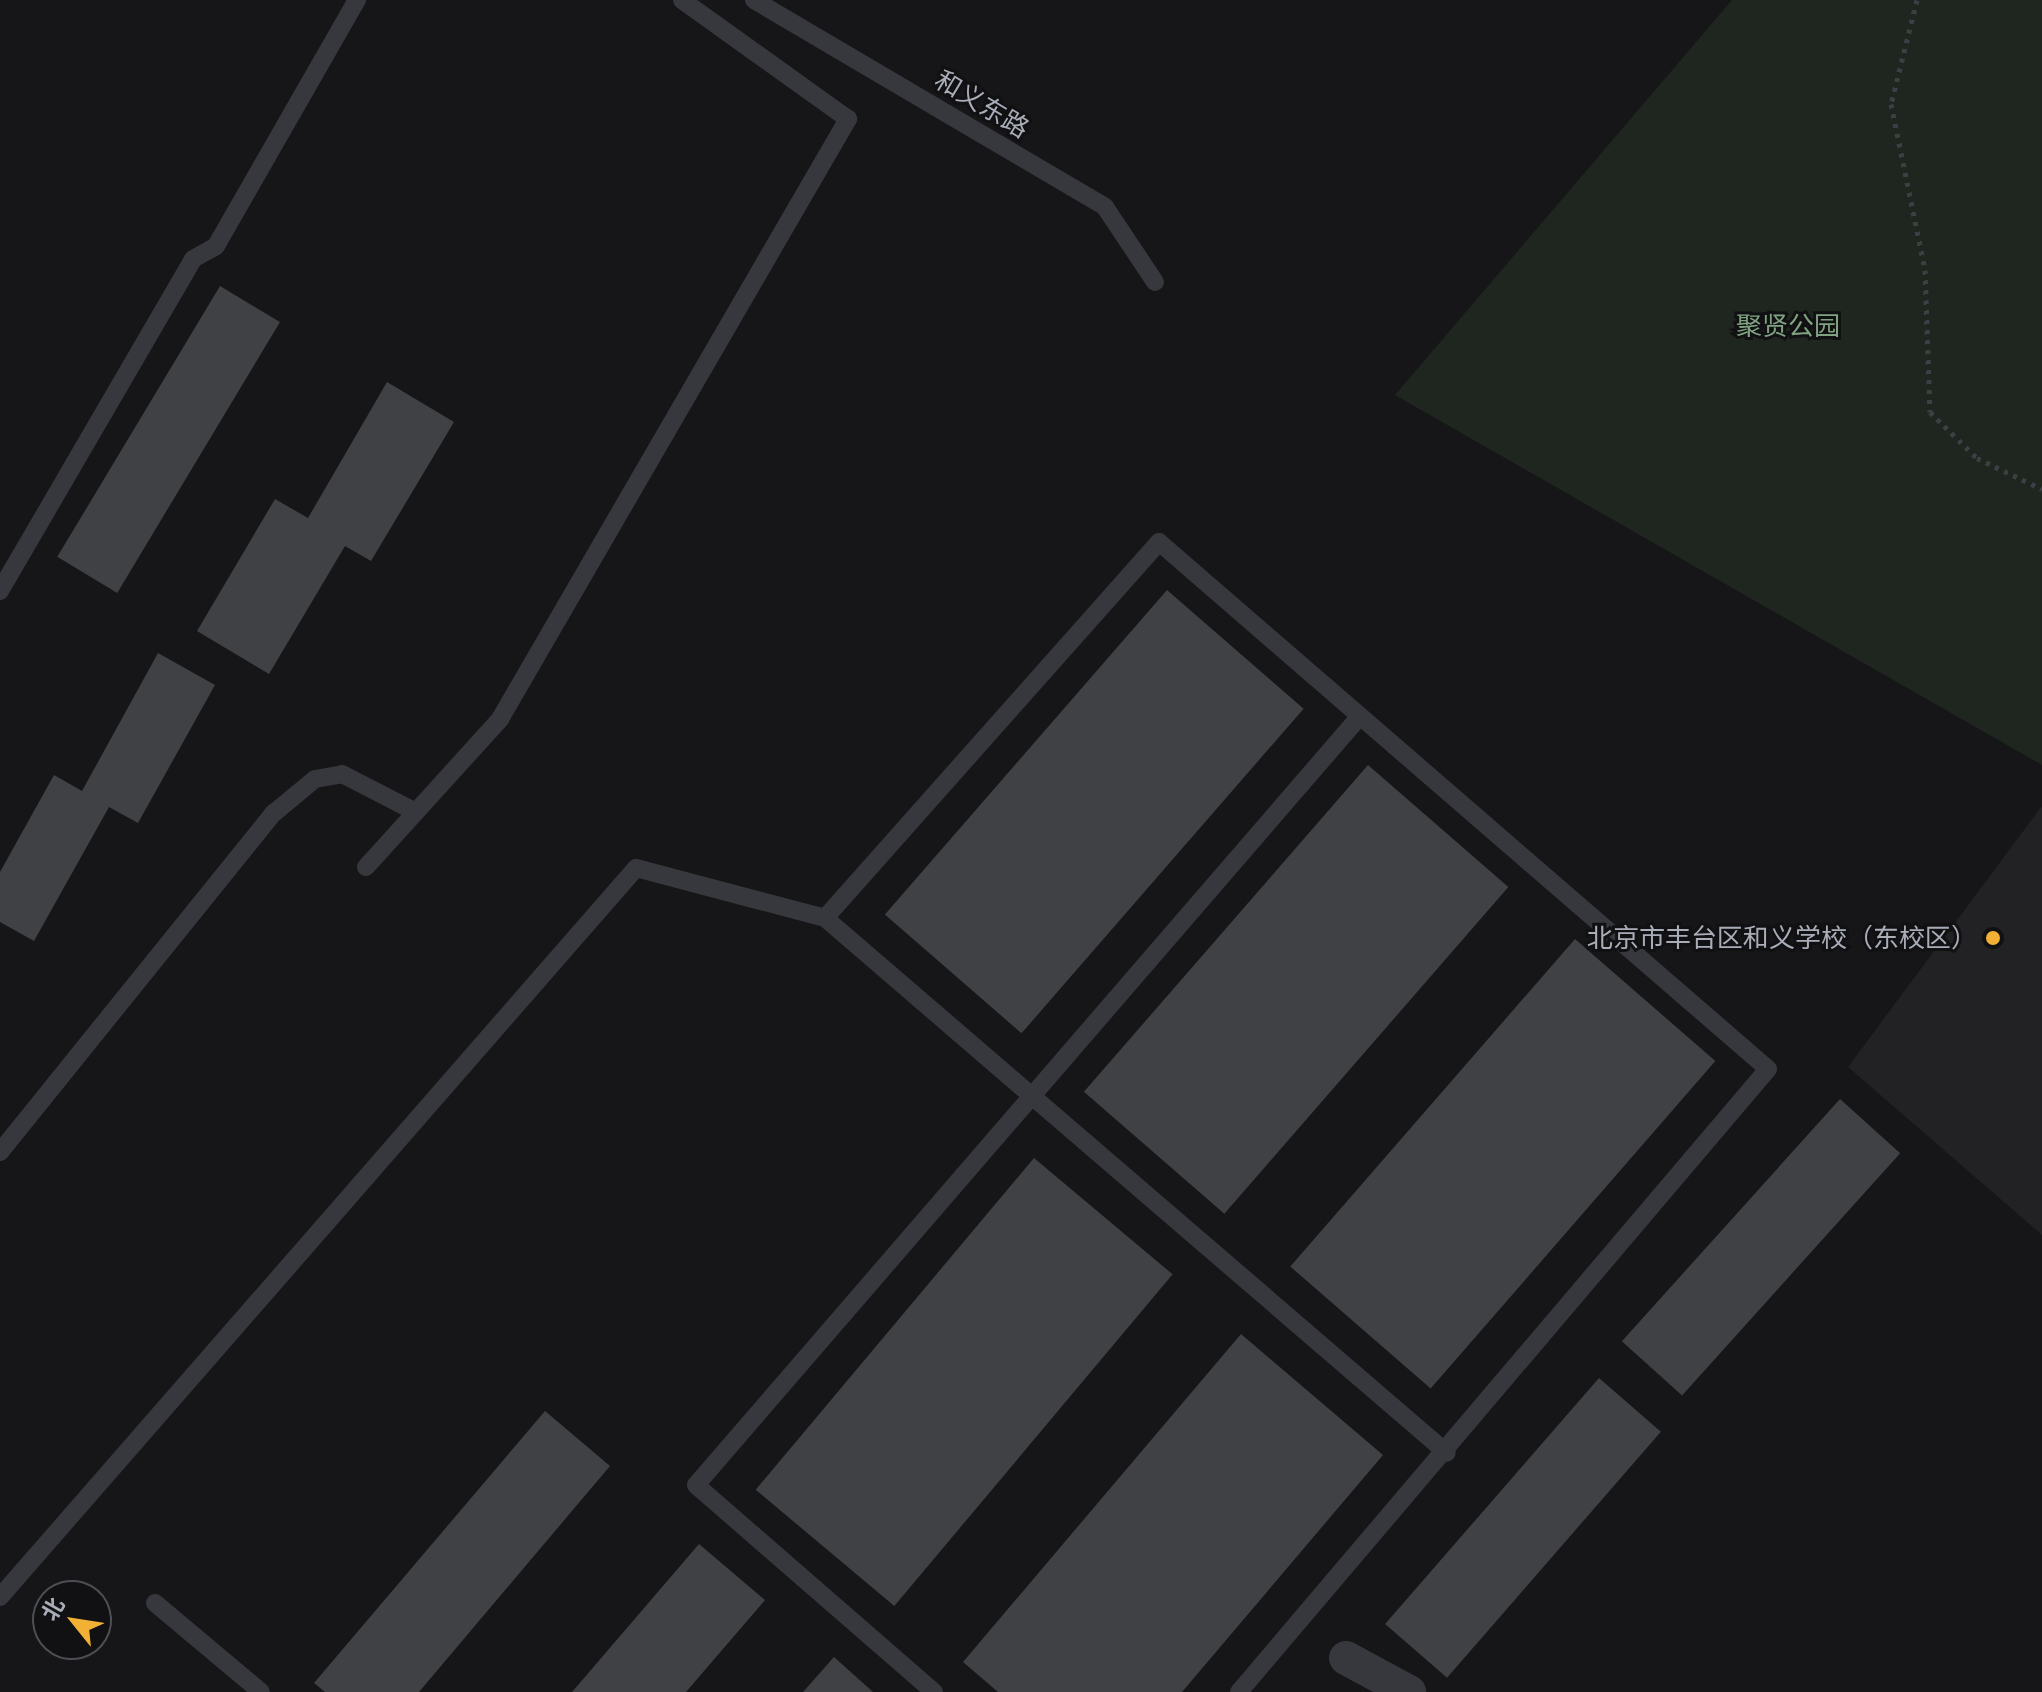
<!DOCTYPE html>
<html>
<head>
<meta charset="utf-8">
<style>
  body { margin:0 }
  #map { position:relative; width:2042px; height:1692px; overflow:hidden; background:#161618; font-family:Quicksand,"Noto Sans SC",sans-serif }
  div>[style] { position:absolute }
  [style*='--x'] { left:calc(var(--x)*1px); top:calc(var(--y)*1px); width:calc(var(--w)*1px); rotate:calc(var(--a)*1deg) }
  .built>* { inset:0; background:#222225 }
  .green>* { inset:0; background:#1e261f }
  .building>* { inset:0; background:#404145; transform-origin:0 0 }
  .path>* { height:5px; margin-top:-2.5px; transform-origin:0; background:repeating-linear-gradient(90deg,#3d3f44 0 4px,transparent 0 10px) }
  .lane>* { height:18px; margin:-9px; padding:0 9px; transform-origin:9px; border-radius:9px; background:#37383d }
  .street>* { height:34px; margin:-17px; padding:0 17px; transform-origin:17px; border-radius:17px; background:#37383d }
  .dots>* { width:22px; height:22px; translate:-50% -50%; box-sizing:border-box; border:4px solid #111113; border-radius:50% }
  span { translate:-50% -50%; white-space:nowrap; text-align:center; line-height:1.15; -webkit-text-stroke:6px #111113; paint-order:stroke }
  .street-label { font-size:26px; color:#a8adb8 }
  .park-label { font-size:26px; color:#7fa381 }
  .poi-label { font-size:26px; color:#a8adb8 }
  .right { translate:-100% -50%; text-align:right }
  .north { position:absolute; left:32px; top:1580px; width:80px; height:80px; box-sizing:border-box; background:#111113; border:2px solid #4d4f55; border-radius:50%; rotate:300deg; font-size:22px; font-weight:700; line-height:32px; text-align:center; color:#a8adb8 }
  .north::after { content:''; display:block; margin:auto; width:28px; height:36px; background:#f2b134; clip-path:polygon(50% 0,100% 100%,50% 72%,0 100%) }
</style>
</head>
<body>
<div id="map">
  <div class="built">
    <i style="clip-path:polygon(2041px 807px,2042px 808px,2042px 1235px,1848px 1067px)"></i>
  </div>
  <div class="green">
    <i style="clip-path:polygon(1732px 0,2042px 0,2042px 765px,1395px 395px)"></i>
  </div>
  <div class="building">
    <i style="left:220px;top:286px;width:70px;height:316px;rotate:31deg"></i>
    <i style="clip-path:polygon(387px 382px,454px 422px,371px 561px,345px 546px,269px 674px,197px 631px,275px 499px,308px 518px)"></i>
    <i style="left:1167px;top:590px;width:181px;height:430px;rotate:41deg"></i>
    <i style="clip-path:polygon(158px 653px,215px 685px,138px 823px,109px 807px,34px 941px,0 922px,0 872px,54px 775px,82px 791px)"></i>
    <i style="left:1368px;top:765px;width:186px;height:433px;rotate:41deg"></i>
    <i style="left:1575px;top:939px;width:186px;height:434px;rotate:41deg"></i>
    <i style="left:1840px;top:1099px;width:81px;height:326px;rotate:42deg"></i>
    <i style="left:1034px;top:1158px;width:181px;height:433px;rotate:40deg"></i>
    <i style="clip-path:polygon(1241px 1334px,1383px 1455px,1182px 1692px,998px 1692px,963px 1662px)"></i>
    <i style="left:1599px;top:1378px;width:82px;height:326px;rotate:41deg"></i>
    <i style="clip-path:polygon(545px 1411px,610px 1466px,419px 1692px,325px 1692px,314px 1683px)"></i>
    <i style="clip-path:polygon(699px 1544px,765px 1600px,686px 1692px,572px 1692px)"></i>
    <i style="clip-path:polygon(834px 1657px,873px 1692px,803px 1692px)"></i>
  </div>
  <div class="path">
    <i style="--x:1917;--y:0;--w:107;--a:104"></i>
    <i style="--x:1891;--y:104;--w:169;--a:78.4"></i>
    <i style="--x:1925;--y:270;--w:142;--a:88"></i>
    <i style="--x:1930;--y:412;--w:66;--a:44.4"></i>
    <i style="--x:1977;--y:458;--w:72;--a:25.5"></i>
  </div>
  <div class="lane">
    <i style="--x:754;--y:0;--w:407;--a:30.5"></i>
    <i style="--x:1105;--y:207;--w:90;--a:56.3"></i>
    <i style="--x:0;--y:591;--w:384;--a:-59.8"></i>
    <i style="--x:193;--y:259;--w:26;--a:-29"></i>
    <i style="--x:216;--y:246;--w:284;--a:-60.2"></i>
    <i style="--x:366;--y:867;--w:200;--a:-47.8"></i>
    <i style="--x:500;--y:719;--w:694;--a:-59.89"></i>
    <i style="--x:848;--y:119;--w:204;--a:-144.4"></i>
    <i style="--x:825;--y:918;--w:503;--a:-48.39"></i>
    <i style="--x:1159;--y:542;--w:805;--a:40.87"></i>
    <i style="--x:1768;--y:1069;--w:817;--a:130.34"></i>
    <i style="--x:0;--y:1152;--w:436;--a:-51.1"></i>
    <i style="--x:274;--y:813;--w:53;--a:-39.7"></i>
    <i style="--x:315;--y:779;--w:27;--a:-10"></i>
    <i style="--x:342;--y:774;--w:83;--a:27.2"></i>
    <i style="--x:0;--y:1597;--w:967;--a:-48.9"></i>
    <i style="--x:636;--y:868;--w:196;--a:14.8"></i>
    <i style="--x:825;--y:918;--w:820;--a:40.7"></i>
    <i style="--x:155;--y:1603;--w:138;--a:40"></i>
    <i style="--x:934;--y:1692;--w:315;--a:-139"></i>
    <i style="--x:696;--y:1485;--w:1016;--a:-49.19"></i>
  </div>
  <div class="street">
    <i style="--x:1346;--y:1658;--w:72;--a:28.4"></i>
  </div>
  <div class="dots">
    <i style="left:1993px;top:938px;background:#f2b134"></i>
  </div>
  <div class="street-label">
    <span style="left:982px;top:104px;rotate:31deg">和义东路</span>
  </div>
  <div class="park-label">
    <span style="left:1788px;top:326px">聚贤公园</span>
  </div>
  <div class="poi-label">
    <span class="right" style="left:1977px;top:938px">北京市丰台区和义学校（东校区）</span>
  </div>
  <div class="north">北</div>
</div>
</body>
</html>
